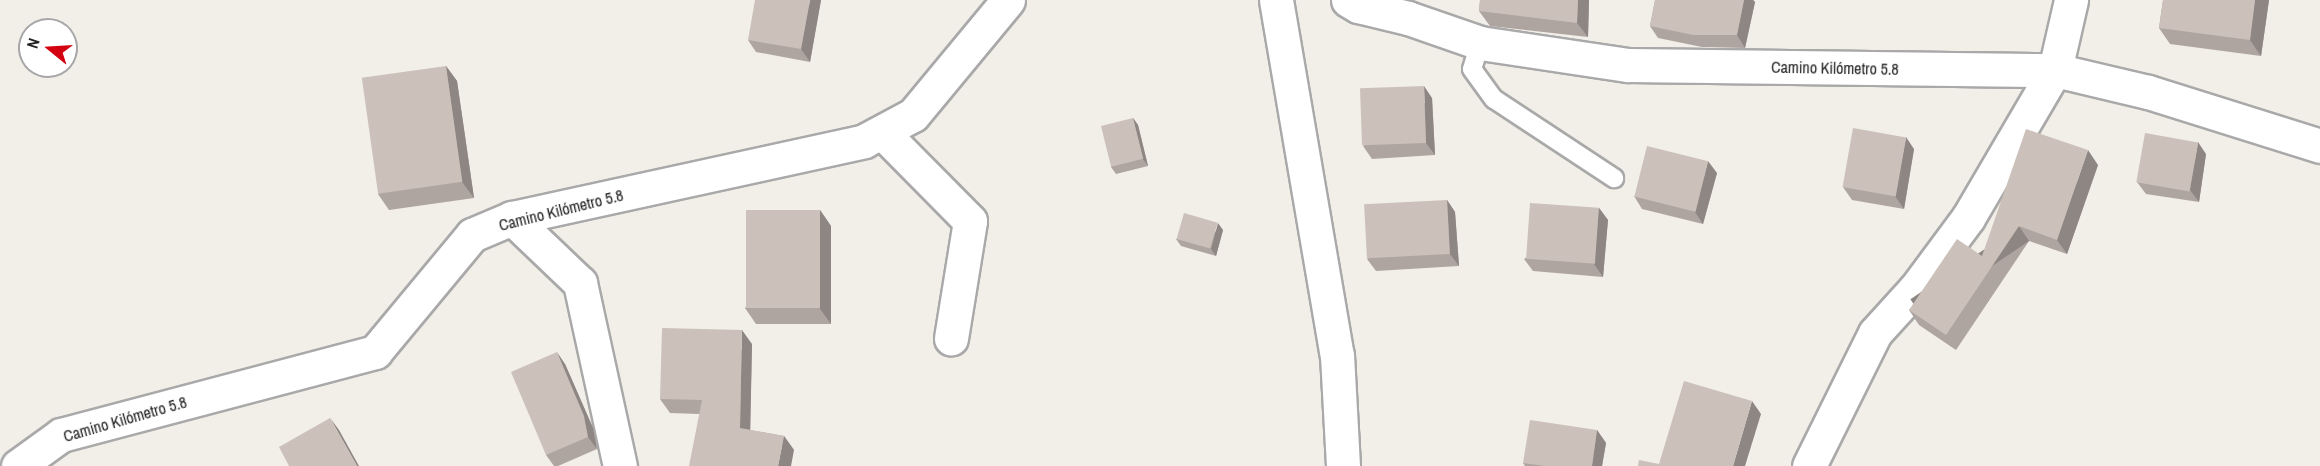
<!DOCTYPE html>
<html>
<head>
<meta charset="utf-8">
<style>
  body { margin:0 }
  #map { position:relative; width:2320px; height:466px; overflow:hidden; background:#f2eee8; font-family:"Archivo Narrow",sans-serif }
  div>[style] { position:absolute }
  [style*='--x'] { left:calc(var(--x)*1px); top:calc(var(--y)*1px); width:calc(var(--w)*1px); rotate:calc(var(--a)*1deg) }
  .roads { filter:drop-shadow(2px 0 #a9a9a9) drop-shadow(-2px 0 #a9a9a9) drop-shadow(0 2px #a9a9a9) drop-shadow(0 -2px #a9a9a9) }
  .service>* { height:18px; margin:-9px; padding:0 9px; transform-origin:9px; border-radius:9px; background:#fff }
  .minor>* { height:33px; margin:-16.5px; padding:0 16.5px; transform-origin:16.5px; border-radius:16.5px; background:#fff }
  .wall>* { inset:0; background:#afa5a0 }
  .shaded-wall>* { inset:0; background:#8e8682; transform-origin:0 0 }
  .building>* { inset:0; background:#cbc0ba; transform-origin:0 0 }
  span { translate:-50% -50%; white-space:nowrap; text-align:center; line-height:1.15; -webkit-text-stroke:5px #fff; paint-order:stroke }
  .street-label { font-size:16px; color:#222 }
  .north { position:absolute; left:18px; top:18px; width:60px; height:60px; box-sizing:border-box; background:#fff; border:2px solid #a7a7a7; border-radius:50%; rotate:288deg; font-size:16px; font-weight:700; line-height:24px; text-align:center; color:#222 }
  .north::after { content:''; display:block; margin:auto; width:21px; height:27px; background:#d3000f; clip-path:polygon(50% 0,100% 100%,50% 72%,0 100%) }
</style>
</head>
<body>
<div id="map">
  <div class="roads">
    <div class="service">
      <i style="--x:1480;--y:43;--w:27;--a:107"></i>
      <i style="--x:1472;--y:69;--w:37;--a:54"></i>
      <i style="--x:1494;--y:99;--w:144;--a:33.4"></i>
    </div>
    <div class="minor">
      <i style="--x:1276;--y:0;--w:360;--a:80.3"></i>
      <i style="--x:1337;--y:355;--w:111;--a:86.9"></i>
      <i style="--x:1348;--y:0;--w:12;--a:31"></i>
      <i style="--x:1358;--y:6;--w:51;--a:13.5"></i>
      <i style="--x:1408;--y:18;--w:76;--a:19.1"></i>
      <i style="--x:1480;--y:43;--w:150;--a:8.5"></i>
      <i style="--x:1628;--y:65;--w:427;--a:0.7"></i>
      <i style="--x:2055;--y:70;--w:96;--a:13.3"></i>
      <i style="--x:2148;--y:92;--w:180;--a:17.4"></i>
      <i style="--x:882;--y:132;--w:125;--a:45.3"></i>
      <i style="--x:970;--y:221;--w:119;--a:99.2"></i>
      <i style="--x:512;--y:218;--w:94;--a:43.7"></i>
      <i style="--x:580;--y:283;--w:187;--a:77.7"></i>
      <i style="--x:18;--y:466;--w:53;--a:-35.8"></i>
      <i style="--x:61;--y:435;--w:325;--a:-14.8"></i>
      <i style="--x:375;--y:352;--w:152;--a:-50.3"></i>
      <i style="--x:472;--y:235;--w:43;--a:-23"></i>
      <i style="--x:512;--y:218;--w:360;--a:-12.3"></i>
      <i style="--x:864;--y:141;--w:55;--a:-28"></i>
      <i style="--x:913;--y:115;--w:149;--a:-50.4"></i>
      <i style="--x:1809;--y:466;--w:148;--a:-63.6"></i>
      <i style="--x:1875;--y:333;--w:61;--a:-47.7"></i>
      <i style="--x:1916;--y:288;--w:87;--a:-53.4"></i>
      <i style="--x:1968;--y:218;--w:172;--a:-59.6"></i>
      <i style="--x:2055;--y:70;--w:72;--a:-77.1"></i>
    </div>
  </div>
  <div class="wall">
    <i style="clip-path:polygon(821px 0,810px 62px,756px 52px,748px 40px)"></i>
    <i style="clip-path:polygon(1480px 0,1589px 0,1588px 37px,1490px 26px,1479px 11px)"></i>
    <i style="clip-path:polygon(1655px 0,1753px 0,1755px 2px,1745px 48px,1702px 47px,1658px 38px,1650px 26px)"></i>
    <i style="clip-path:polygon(2163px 0,2269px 0,2261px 56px,2170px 44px,2159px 28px)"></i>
    <i style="clip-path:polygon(446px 66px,457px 81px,474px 198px,389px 210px,378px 194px)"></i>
    <i style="clip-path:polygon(1432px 98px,1435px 155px,1372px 159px,1363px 146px)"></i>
    <i style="clip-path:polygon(1133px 118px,1138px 125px,1148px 166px,1116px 174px,1111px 167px)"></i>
    <i style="clip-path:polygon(1914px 149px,1904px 209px,1852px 200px,1843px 187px)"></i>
    <i style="clip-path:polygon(2206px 154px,2199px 202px,2146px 194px,2137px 182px)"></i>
    <i style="clip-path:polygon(2098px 165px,2067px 254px,2029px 241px,1956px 350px,1919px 325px,1909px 310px,1982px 256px)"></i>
    <i style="clip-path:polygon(1717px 173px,1703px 224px,1642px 209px,1634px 196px)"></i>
    <i style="clip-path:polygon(1447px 200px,1455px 212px,1459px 266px,1376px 271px,1367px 259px)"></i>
    <i style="clip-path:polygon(1599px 208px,1608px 220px,1603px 277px,1533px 271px,1524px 259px)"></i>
    <i style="clip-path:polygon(820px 210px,831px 226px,831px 324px,756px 324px,745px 308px)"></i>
    <i style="clip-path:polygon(1223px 230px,1216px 256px,1181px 246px,1176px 239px)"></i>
    <i style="clip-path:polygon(752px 344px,750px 430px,784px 436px,794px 450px,699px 414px,670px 413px,660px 399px)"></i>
    <i style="clip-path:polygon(565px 364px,593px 428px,597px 449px,558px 466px,554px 466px,546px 455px)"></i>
    <i style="clip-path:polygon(1597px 430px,1606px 443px,1602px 466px,1525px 466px,1523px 463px)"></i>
  </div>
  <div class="shaded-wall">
    <i style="clip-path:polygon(810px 0,821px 0,810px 62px,801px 49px)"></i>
    <i style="clip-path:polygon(1578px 0,1589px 0,1588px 37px,1577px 23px)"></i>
    <i style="clip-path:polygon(1744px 0,1753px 0,1755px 2px,1745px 48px,1737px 35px)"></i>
    <i style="clip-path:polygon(2255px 0,2269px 0,2261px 56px,2250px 40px)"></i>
    <i style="clip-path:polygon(446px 66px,457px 81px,474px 198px,462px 182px)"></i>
    <i style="clip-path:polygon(1424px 86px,1432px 98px,1435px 155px,1426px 143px)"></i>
    <i style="clip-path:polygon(1133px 118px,1138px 125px,1148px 166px,1143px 159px)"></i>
    <i style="clip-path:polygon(1906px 137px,1914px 149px,1904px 209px,1895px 196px)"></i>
    <i style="clip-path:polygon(2198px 142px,2206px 154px,2199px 202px,2190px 190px)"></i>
    <i style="clip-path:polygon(2088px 150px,2098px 165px,2067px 254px,2057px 240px)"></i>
    <i style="clip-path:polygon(1708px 161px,1717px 173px,1703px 224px,1695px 212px)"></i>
    <i style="clip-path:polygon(1447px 200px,1455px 212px,1459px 266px,1450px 254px)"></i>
    <i style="clip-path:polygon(1599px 208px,1608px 220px,1603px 277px,1594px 264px)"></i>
    <i style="clip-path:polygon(820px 210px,831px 226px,831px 324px,820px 309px)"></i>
    <i style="clip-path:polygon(1218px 223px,1223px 230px,1216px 256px,1211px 249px)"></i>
    <i style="left:2019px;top:226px;width:18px;height:131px;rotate:56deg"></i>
    <i style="clip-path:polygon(742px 330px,752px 344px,750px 442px,740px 428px)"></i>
    <i style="clip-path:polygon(557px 352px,565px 364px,593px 428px,597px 449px,588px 437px)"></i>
    <i style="clip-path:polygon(1752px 401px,1761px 414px,1745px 466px,1733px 466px)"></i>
    <i style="clip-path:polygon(330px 418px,339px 430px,359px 466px,357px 466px)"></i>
    <i style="clip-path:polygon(1597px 430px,1606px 443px,1602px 466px,1592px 466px)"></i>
    <i style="clip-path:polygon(784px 436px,794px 450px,791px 466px,778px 466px)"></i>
  </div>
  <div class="building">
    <i style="clip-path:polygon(755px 0,810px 0,801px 49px,748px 40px)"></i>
    <i style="clip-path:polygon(1480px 0,1578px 0,1577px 23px,1479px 11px)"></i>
    <i style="clip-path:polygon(1655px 0,1744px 0,1737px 35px,1693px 35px,1650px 26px)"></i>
    <i style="clip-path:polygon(2163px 0,2255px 0,2250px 40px,2159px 28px)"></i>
    <i style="left:446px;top:66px;width:117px;height:85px;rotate:82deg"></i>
    <i style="left:1424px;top:86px;width:57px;height:64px;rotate:88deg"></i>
    <i style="left:1133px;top:118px;width:42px;height:33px;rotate:76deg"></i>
    <i style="left:1853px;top:128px;width:54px;height:60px;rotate:10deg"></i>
    <i style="clip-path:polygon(2026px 129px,2088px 150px,2057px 240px,2019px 226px,1946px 335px,1909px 310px,1957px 239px,1982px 256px)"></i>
    <i style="left:2145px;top:133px;width:54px;height:50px;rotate:10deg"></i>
    <i style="left:1647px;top:146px;width:63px;height:52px;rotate:14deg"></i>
    <i style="left:1447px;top:200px;width:54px;height:83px;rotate:87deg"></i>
    <i style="left:1530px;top:203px;width:69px;height:56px;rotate:4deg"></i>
    <i style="left:746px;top:210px;width:74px;height:98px"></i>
    <i style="left:1184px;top:213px;width:35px;height:27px;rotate:16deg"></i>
    <i style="clip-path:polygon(662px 328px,742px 330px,740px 428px,784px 436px,778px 466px,689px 466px,702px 400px,660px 399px)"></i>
    <i style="clip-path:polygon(557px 352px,584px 416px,588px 437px,546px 455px,511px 372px)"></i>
    <i style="clip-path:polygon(1684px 381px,1752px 401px,1733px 466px,1638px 466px,1639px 460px,1659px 464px)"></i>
    <i style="clip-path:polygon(330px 418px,357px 466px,289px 466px,279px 447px)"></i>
    <i style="clip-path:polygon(1530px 420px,1597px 430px,1592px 466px,1545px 466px,1523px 463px)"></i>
  </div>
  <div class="street-label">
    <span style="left:1835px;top:68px;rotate:1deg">Camino Kilómetro 5.8</span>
    <span style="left:561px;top:210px;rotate:-14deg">Camino Kilómetro 5.8</span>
    <span style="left:125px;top:419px;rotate:-16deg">Camino Kilómetro 5.8</span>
  </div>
  <div class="north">N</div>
</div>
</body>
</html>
